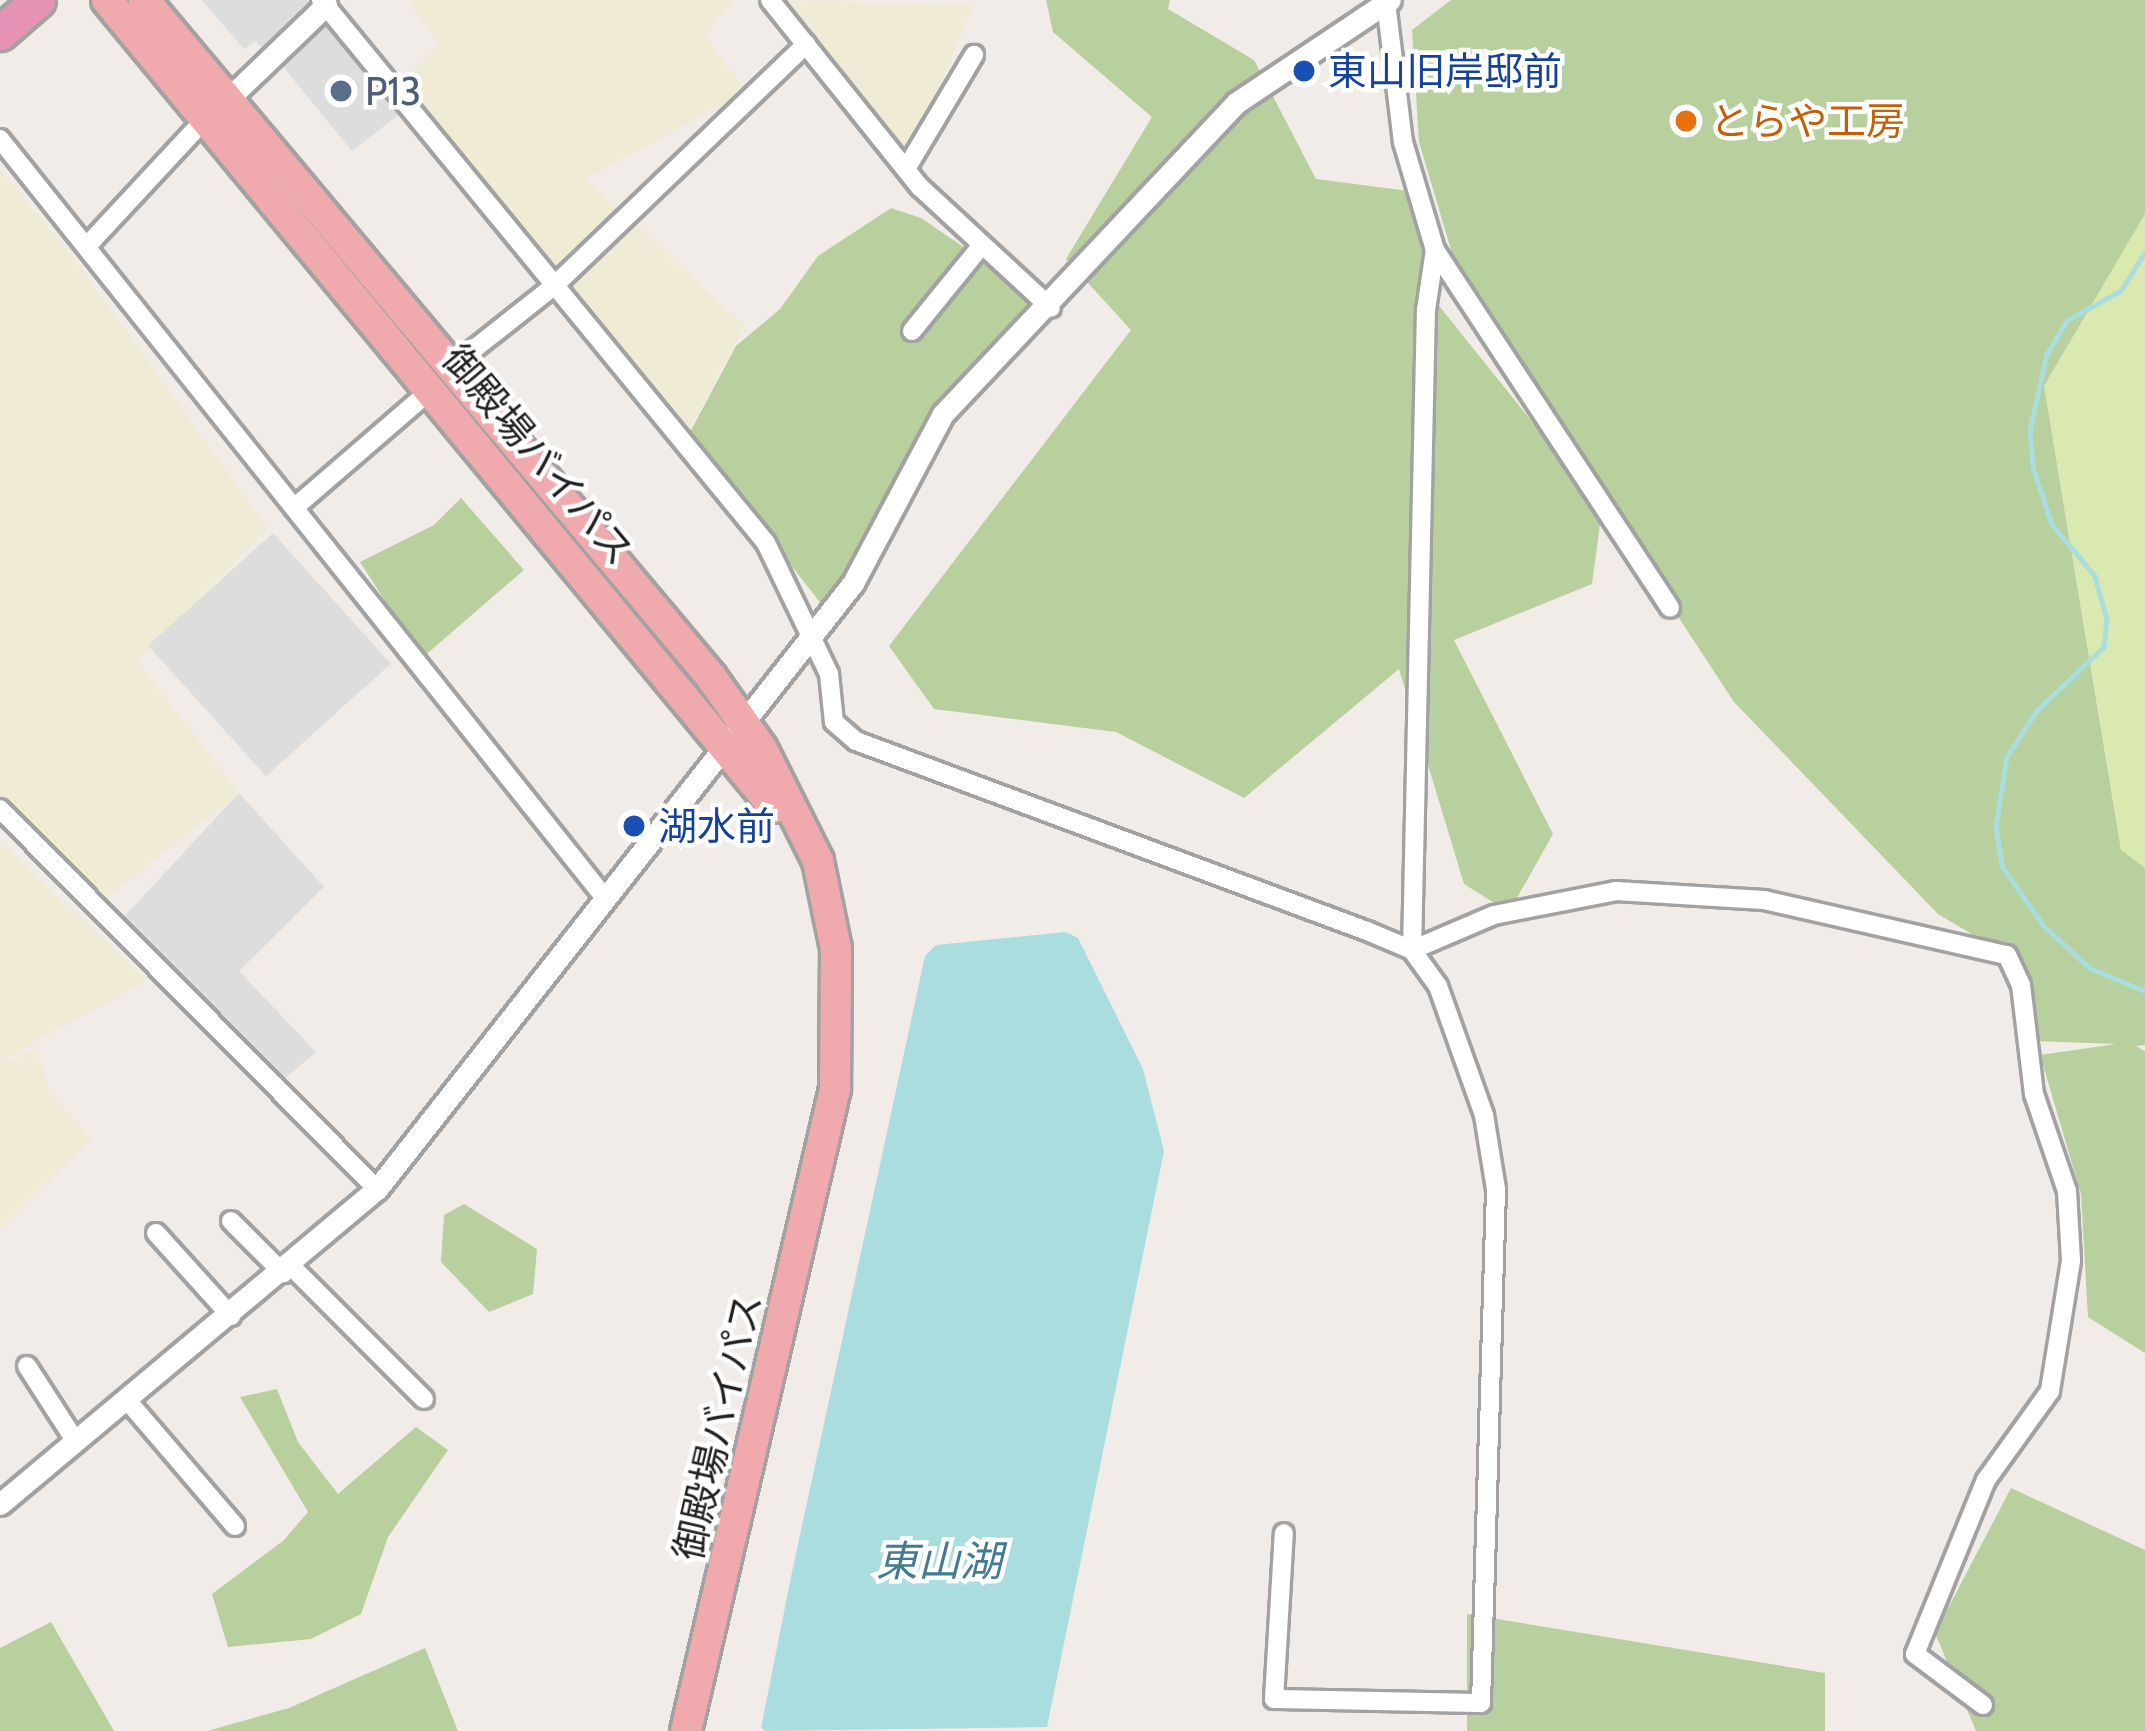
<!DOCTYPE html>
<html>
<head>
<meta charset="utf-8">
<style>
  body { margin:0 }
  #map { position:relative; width:2145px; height:1731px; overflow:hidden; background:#f1ece8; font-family:Cabin,"Noto Sans JP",sans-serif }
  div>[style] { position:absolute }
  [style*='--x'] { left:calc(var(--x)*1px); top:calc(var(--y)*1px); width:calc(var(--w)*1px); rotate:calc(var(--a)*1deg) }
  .farmland>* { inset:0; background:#efebd5 }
  .grass>* { inset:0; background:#dae9b0 }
  .forest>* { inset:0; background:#b8cf9e }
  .parking>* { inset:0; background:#ddd; transform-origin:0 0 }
  .water>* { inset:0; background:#add }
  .stream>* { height:4.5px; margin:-2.25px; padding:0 2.25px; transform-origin:2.25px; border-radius:2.25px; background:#add }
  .roads { filter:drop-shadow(3px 0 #a2a2a2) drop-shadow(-3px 0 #a2a2a2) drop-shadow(0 3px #a2a2a2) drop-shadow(0 -3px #a2a2a2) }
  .minor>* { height:18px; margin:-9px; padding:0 9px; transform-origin:9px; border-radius:9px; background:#fff }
  .tertiary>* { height:21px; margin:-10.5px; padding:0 10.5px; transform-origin:10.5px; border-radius:10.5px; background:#fff }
  .trunk>* { height:30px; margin:-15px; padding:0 15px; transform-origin:15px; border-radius:15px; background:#f0aaae }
  .motorway>* { height:33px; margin:-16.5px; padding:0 16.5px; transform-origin:16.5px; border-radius:16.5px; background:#e693b6 }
  .dots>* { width:33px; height:33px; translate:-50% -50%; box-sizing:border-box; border:6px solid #fff; border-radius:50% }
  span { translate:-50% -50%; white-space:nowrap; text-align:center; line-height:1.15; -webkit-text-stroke:9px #fff; paint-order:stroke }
  .transit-label { font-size:39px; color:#164399 }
  .left { translate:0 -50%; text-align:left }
  .service-label { font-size:39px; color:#4e5e75 }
  .food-label { font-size:39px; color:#c56008 }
  .street-label { font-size:39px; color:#212121 }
  .water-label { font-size:42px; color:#437b90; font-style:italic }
</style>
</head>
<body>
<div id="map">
  <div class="farmland">
    <i style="clip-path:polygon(408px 0,734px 0,704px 36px,747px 91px,586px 179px,745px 326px,690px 429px,403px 81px,439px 44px)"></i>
    <i style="clip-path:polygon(786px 0,974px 6px,910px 153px)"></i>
    <i style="clip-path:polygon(0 169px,82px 269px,267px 528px,138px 662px,239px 793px,101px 903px,0 808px)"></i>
    <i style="clip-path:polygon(0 842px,147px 981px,0 1061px)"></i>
    <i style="clip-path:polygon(37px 1049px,49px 1093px,92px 1139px,0 1229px,0 1064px)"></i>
  </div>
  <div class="grass">
    <i style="clip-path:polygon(2145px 214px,2145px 879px,2121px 850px,2044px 386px)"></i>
  </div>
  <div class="forest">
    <i style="clip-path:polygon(1046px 0,1170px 0,1168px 9px,1254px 60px,1316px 179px,1416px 192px,1428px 292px,1602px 509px,1592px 584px,1454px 640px,1553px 834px,1509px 912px,1464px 884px,1399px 669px,1244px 798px,1116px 732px,934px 709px,889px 646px,1131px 330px,1066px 259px,1152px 117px,1053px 32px)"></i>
    <i style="clip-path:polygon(1451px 0,2145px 0,2145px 214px,2044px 386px,2121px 850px,2145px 868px,2145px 1045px,2136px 1046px,2145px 1051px,2145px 1353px,2088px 1317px,2081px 1194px,2040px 1055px,2116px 1044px,2036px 1041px,2007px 955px,1938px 914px,1734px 702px,1462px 287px,1419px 142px,1412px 30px)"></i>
    <i style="clip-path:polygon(891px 208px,921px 218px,1041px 300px,822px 605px,689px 434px,736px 346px,780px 309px,818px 256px)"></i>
    <i style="clip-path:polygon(461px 498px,524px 570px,422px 658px,360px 562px,434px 525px)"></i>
    <i style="clip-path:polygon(464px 1204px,537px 1249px,533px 1294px,489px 1312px,441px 1262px,444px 1215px)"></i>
    <i style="clip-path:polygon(277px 1389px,298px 1442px,338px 1494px,416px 1427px,448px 1450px,388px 1537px,361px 1614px,311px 1639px,228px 1647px,212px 1594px,284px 1540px,308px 1512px,240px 1397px)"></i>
    <i style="clip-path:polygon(2011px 1488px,2145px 1550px,2145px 1731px,1976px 1731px,1935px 1633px)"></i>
    <i style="clip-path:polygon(1467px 1614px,1825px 1673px,1825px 1731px,1467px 1731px)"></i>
    <i style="clip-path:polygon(51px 1622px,114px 1731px,0 1731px,0 1648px)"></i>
    <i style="clip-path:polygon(425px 1648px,458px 1731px,207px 1731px,289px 1708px)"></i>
  </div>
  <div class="parking">
    <i style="clip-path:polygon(202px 0,308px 0,398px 115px,352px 151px,284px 68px,255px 41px,244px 49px)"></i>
    <i style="left:273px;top:533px;width:176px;height:168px;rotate:48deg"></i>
    <i style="clip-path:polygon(239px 793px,324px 887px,239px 971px,316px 1052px,283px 1080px,123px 918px)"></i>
  </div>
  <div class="water">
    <i style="clip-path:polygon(1066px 932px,1078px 938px,1143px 1069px,1164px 1151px,1047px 1727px,766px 1731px,761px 1728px,792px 1572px,925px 956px,936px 945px)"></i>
  </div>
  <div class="stream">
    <i style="--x:2145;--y:253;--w:45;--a:122.3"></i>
    <i style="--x:2121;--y:291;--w:62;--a:150.9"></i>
    <i style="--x:2067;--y:321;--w:39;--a:121"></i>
    <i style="--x:2047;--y:354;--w:79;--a:102.4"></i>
    <i style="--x:2030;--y:431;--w:36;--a:85"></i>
    <i style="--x:2033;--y:467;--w:60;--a:71.6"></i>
    <i style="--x:2052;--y:524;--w:67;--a:50.4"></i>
    <i style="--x:2095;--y:576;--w:46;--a:74.7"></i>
    <i style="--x:2107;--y:620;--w:27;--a:96"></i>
    <i style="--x:2104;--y:647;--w:93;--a:136.3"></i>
    <i style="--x:2037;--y:711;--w:55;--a:123.1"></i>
    <i style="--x:2007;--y:757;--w:71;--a:98.9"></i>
    <i style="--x:1996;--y:827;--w:39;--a:81"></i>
    <i style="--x:2002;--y:866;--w:73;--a:55"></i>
    <i style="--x:2044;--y:926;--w:62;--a:42.4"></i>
    <i style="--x:2090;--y:968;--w:60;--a:22.7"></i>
  </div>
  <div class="roads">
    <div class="minor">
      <i style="--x:321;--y:0;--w:702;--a:50.66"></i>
      <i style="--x:766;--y:543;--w:145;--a:64.3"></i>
      <i style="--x:829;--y:674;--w:48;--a:84.1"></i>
      <i style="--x:834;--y:722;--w:29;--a:41"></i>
      <i style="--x:856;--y:741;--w:545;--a:20.4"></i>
      <i style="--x:1367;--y:931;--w:49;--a:22.9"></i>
      <i style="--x:1412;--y:950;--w:44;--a:54.2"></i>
      <i style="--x:1438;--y:986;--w:137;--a:70.4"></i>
      <i style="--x:1484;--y:1115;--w:75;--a:80.8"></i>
      <i style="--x:1496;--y:1189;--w:514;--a:91.67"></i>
      <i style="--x:1481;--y:1703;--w:207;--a:-178.9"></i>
      <i style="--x:1274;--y:1699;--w:166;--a:-86.6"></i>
      <i style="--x:770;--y:0;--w:240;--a:51.3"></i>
      <i style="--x:920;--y:187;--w:178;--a:42.7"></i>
      <i style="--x:1386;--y:2;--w:141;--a:83.1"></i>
      <i style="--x:1403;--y:142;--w:113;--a:73.5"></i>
      <i style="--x:1435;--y:250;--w:428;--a:56.7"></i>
      <i style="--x:0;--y:139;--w:971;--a:51.44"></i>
      <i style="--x:906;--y:169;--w:133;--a:-59.2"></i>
      <i style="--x:87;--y:246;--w:176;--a:-47.1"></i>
      <i style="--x:912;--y:331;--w:111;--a:-50.9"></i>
      <i style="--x:450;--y:368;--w:134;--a:-38.3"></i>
      <i style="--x:555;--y:285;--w:348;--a:-43.8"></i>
      <i style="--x:294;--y:508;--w:182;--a:-40.8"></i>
      <i style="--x:0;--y:809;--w:535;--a:45.23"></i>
      <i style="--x:1412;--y:950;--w:89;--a:-23.1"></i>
      <i style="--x:1494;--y:915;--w:124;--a:-11.1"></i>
      <i style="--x:1616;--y:891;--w:148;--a:3.5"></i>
      <i style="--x:1764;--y:900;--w:249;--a:12.8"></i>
      <i style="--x:2007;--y:955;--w:33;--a:65"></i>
      <i style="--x:2021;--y:985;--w:110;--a:83.2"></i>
      <i style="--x:2034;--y:1094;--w:102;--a:71.2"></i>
      <i style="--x:2067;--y:1191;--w:70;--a:86.7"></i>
      <i style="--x:2071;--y:1261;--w:132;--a:99.2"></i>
      <i style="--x:2050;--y:1391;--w:110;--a:125.7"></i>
      <i style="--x:1986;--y:1480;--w:188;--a:112.2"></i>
      <i style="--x:1915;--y:1654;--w:85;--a:36.9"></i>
      <i style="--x:1412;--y:950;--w:640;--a:-88.75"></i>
      <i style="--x:1426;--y:310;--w:61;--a:-81.5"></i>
      <i style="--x:231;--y:1221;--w:74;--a:45"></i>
      <i style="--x:156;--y:1233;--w:112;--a:47.9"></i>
      <i style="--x:291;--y:1266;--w:188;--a:45"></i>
      <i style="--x:27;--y:1366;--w:90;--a:57.2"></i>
      <i style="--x:127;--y:1400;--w:166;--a:49.4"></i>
    </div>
    <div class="tertiary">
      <i style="--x:228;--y:99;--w:136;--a:-43.8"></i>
      <i style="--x:0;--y:1504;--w:491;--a:-39.9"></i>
      <i style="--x:377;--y:1189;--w:771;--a:-51.85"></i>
      <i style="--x:853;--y:583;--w:191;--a:-62"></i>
      <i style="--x:943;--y:414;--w:427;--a:-46.7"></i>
      <i style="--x:1236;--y:103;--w:185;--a:-33.8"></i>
    </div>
    <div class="trunk">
      <i style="--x:107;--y:0;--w:1047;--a:50.43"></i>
      <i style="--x:144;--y:0;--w:883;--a:50.05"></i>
      <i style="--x:711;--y:677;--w:88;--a:54.7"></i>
      <i style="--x:762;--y:749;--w:125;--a:63.4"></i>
      <i style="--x:818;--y:861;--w:90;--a:78.4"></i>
      <i style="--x:836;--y:949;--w:140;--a:90.4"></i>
      <i style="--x:835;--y:1089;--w:659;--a:103.07"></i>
    </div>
    <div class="motorway">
      <i style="--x:0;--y:33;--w:50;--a:-41"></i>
    </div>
  </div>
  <div class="dots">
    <i style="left:1304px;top:71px;background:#1a4fb4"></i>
    <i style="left:341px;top:91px;background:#5c6f8a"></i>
    <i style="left:1686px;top:121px;background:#e8710a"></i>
    <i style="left:634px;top:826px;background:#1a4fb4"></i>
  </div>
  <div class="transit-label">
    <span class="left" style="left:1328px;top:71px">東山旧岸邸前</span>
    <span class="left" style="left:658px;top:826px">湖水前</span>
  </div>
  <div class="service-label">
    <span class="left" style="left:365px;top:91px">P13</span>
  </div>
  <div class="food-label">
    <span class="left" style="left:1710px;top:121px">とらや工房</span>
  </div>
  <div class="street-label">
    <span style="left:538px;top:455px;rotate:50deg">御殿場バイパス</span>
    <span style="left:718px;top:1427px;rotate:-77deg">御殿場バイパス</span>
  </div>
  <div class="water-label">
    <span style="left:939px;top:1561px">東山湖</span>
  </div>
</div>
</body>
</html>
